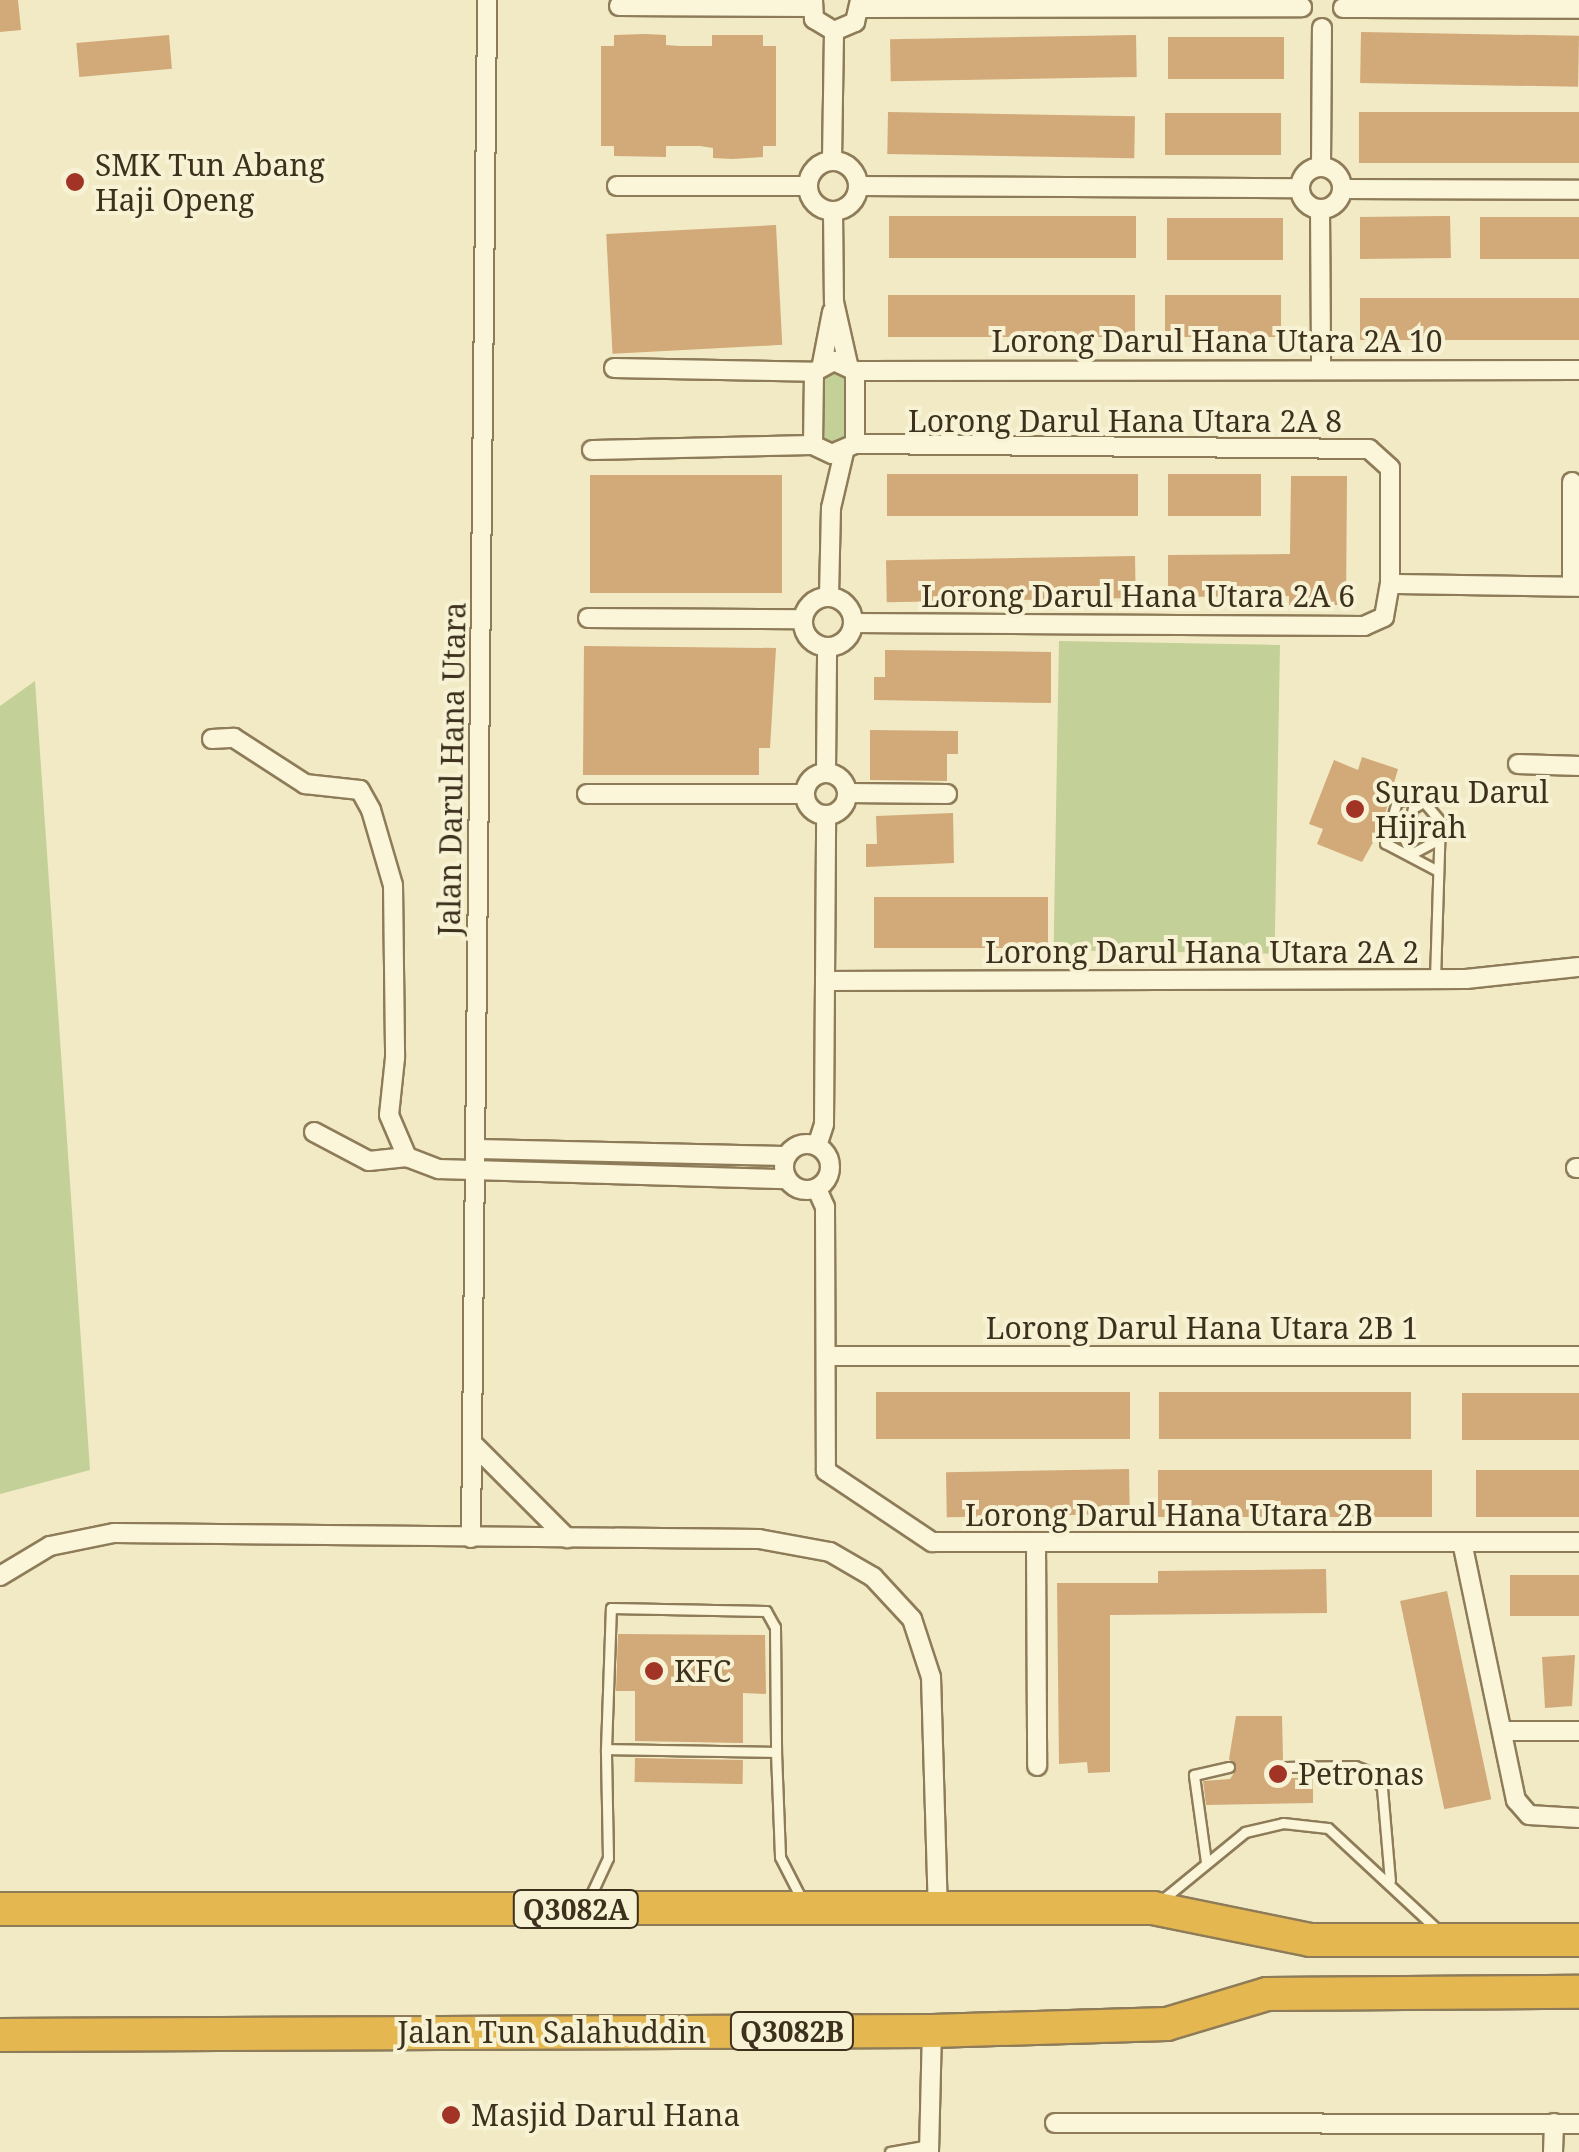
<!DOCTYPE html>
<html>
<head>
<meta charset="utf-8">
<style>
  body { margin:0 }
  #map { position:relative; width:1579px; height:2152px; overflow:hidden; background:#f1eac5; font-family:"Noto Serif",serif }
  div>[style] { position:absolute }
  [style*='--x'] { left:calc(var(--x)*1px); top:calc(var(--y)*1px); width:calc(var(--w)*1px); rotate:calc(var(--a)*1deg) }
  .green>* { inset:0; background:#c3d097; transform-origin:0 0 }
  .building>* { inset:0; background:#d2a978; transform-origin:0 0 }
  .roads { filter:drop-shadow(2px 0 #8e7c59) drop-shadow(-2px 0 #8e7c59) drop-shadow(0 2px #8e7c59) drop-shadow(0 -2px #8e7c59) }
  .lane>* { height:9px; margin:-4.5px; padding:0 4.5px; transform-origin:4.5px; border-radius:4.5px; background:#fbf5d9 }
  .street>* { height:18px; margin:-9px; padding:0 9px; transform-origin:9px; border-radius:9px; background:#fbf5d9 }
  .street>.ring { margin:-9px; padding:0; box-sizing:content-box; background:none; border:18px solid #fbf5d9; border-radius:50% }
  .highway>* { height:32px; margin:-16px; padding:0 16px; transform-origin:16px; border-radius:16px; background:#e5b751 }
  .dots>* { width:28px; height:28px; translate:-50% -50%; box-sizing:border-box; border:5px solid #f8f2d5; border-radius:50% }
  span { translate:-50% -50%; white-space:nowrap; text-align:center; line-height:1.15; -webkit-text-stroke:8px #f8f2d5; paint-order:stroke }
  .shield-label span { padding:2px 8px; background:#f8f2d5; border:2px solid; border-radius:8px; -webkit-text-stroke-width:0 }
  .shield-label { font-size:28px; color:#3d311e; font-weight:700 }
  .poi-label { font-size:30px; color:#3d311e }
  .left { translate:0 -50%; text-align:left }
  .street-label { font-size:30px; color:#3d311e }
</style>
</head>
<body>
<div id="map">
  <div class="green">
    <i style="clip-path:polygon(834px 370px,849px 381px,848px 438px,838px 446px,821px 442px,821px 375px)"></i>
    <i style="left:1059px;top:641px;width:221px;height:309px;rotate:1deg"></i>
    <i style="clip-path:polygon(35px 681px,90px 1470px,0 1494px,0 706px)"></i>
  </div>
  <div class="building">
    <i style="clip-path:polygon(0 0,18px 0,21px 30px,0 32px)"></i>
    <i style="left:1361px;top:32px;width:218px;height:51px;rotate:1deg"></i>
    <i style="clip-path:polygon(645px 34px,666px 35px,666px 45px,679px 46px,712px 46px,712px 35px,763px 35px,763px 46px,776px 46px,776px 146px,763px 146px,763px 157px,733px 159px,713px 158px,713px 148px,700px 146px,666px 146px,666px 157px,614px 156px,614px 146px,601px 146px,601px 46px,614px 46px,614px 35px)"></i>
    <i style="left:169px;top:35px;width:34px;height:93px;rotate:85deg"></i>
    <i style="left:1136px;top:35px;width:42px;height:246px;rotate:89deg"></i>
    <i style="left:1168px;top:37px;width:116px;height:42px"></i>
    <i style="left:888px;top:112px;width:247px;height:42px;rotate:1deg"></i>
    <i style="left:1359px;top:112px;width:220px;height:51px"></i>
    <i style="left:1165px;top:113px;width:116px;height:42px"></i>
    <i style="left:1136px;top:216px;width:42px;height:247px;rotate:90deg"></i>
    <i style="clip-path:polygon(1441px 216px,1450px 216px,1451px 258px,1360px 259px,1360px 217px)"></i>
    <i style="left:1480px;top:217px;width:99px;height:42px"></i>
    <i style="left:1283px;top:218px;width:42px;height:116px;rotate:90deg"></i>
    <i style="left:776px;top:225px;width:120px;height:170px;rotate:87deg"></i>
    <i style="left:1135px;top:295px;width:42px;height:247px;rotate:90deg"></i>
    <i style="left:1165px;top:295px;width:116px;height:42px"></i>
    <i style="left:1579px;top:298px;width:42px;height:219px;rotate:90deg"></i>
    <i style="left:887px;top:474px;width:251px;height:42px"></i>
    <i style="left:1261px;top:474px;width:42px;height:93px;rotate:90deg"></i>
    <i style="left:590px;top:475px;width:192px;height:118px"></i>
    <i style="clip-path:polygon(1291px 476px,1347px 476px,1346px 605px,1289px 605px,1289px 596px,1168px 597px,1168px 555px,1290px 554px)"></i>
    <i style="left:1135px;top:556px;width:42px;height:249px;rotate:89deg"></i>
    <i style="clip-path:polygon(584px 646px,776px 648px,770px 748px,759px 748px,759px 775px,583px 775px)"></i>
    <i style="clip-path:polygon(885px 650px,1051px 652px,1051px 703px,874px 700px,874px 677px,885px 677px)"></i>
    <i style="clip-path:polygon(870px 730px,958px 731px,958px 754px,947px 754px,947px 781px,870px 780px)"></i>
    <i style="clip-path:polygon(1362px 757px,1398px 769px,1381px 828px,1362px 862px,1317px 844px,1323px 829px,1309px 824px,1334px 760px,1358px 770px)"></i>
    <i style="clip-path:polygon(953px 813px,954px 863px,866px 867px,866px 844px,877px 844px,876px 816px)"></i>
    <i style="left:1048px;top:897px;width:51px;height:174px;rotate:90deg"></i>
    <i style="left:1130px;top:1392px;width:47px;height:254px;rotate:90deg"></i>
    <i style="left:1411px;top:1392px;width:47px;height:252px;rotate:90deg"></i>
    <i style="left:1579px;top:1393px;width:47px;height:117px;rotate:90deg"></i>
    <i style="left:1129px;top:1469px;width:45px;height:183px;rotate:89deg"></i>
    <i style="left:1158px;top:1470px;width:274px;height:47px"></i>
    <i style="left:1476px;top:1470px;width:103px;height:47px"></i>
    <i style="clip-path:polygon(1326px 1569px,1327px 1613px,1110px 1615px,1110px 1772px,1088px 1773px,1087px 1762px,1059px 1764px,1057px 1583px,1158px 1583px,1158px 1571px)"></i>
    <i style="left:1579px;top:1575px;width:41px;height:69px;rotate:90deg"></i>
    <i style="left:1447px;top:1591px;width:213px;height:48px;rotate:78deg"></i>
    <i style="clip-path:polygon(618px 1634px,765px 1635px,766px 1694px,743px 1693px,743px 1743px,635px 1741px,635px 1691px,616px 1691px)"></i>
    <i style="clip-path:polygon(1575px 1655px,1572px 1706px,1545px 1708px,1542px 1657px)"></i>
    <i style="clip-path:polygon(1236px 1716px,1282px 1716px,1283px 1759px,1276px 1770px,1283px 1778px,1313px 1778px,1313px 1803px,1206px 1805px,1203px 1781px,1230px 1779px,1236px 1770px,1229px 1759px)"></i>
    <i style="left:635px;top:1758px;width:108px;height:24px;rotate:1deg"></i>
  </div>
  <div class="roads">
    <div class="lane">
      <i style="--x:1425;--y:801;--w:14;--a:150"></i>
      <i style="--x:1413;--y:808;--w:33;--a:104"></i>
      <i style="--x:1405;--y:840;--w:15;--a:67"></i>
      <i style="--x:1411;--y:854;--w:32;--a:-28"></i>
      <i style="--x:1435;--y:979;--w:158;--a:-88.2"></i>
      <i style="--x:1440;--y:821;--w:30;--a:-130"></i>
      <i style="--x:1421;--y:798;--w:24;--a:173"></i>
      <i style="--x:1397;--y:801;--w:44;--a:105.9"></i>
      <i style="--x:1385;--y:843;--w:58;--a:27.9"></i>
      <i style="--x:606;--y:1749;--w:141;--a:-88"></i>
      <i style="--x:611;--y:1608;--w:155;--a:1.1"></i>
      <i style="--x:766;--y:1611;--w:18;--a:61"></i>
      <i style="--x:775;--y:1627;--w:125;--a:89.5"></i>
      <i style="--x:1283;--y:1767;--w:72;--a:-0.8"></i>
      <i style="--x:1355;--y:1766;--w:18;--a:22"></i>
      <i style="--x:1372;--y:1773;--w:18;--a:56"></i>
      <i style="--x:1382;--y:1788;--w:93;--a:85.1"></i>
      <i style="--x:1206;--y:1862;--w:88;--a:-97.9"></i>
      <i style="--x:1194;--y:1775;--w:36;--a:-13"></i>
      <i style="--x:1162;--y:1900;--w:107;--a:-39.3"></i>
      <i style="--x:1245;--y:1832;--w:39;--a:-13"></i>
      <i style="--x:1283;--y:1823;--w:45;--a:6.3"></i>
      <i style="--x:1328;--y:1828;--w:153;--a:42.9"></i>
      <i style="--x:588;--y:1901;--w:47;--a:-65.1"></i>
      <i style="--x:608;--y:1858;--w:109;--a:-91.1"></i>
      <i style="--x:606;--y:1749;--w:170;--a:1"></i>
      <i style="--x:776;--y:1752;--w:105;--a:87.8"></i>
      <i style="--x:780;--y:1857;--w:48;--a:62.9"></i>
      <i style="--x:890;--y:2152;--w:40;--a:-10"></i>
    </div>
    <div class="street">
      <i style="--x:813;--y:0;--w:19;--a:87"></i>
      <i style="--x:814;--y:19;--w:23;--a:31"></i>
      <i style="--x:834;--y:31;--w:23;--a:-23"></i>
      <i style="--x:855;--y:22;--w:23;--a:-77"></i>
      <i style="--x:619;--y:6;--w:192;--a:0.3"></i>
      <i style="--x:860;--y:8;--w:442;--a:-0.1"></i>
      <i style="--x:1343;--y:8;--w:236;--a:0.2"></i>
      <i style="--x:832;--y:160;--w:129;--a:-89.1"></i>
      <i class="ring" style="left:808px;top:161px;width:32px;height:32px"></i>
      <i style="--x:1321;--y:167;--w:139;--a:-89.6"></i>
      <i class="ring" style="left:1300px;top:167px;width:24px;height:24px"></i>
      <i style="--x:617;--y:186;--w:191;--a:0"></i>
      <i style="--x:859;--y:186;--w:441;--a:0.3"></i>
      <i style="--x:1342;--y:189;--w:237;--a:0.2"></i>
      <i style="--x:1320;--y:209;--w:160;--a:89.6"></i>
      <i style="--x:833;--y:211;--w:91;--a:89.4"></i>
      <i style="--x:834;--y:302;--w:64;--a:77.3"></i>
      <i style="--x:834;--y:361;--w:23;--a:25"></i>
      <i style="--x:855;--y:371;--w:73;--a:90"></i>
      <i style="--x:855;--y:444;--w:25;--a:157"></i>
      <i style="--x:832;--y:454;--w:21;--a:-155"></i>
      <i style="--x:813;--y:445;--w:73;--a:-89.2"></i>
      <i style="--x:814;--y:372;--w:23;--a:-29"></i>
      <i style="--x:822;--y:364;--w:53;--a:-79.1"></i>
      <i style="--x:614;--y:368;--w:200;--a:1.1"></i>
      <i style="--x:855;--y:371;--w:724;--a:-0.08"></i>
      <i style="--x:592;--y:450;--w:221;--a:-1.3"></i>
      <i style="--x:1572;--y:482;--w:104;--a:90"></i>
      <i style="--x:1390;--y:584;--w:189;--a:0.9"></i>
      <i style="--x:829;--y:596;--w:88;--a:-88.7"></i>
      <i style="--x:831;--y:508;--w:57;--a:-76.9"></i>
      <i class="ring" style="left:803px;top:597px;width:32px;height:32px"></i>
      <i style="--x:588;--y:618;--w:215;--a:0.3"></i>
      <i style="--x:854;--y:623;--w:510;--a:0.34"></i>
      <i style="--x:1364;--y:626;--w:22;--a:-24"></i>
      <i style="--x:1384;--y:617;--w:34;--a:-80"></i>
      <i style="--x:1390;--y:584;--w:116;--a:-90"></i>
      <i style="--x:1390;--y:468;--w:28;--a:-138"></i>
      <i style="--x:1369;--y:449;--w:514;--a:-179.44"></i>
      <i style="--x:212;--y:739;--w:22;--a:-3"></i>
      <i style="--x:234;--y:738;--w:85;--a:32.9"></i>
      <i style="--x:305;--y:784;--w:55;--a:6.2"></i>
      <i style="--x:360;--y:790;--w:23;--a:61"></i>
      <i style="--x:371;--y:810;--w:78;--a:73.7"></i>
      <i style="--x:393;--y:885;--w:173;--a:89.3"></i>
      <i style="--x:395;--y:1058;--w:57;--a:96"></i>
      <i style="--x:389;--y:1115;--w:46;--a:66.8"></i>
      <i style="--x:1518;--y:764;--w:61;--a:1.9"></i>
      <i style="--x:826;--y:773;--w:126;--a:-89.5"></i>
      <i class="ring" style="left:805px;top:773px;width:24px;height:24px"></i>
      <i style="--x:847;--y:793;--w:100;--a:0.6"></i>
      <i style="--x:587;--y:794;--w:218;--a:0"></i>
      <i style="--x:825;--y:981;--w:641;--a:-0.18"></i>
      <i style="--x:1466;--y:979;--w:114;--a:-6.1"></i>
      <i style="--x:314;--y:1132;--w:62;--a:27.8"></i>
      <i style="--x:369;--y:1161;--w:38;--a:-6"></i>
      <i style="--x:407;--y:1157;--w:34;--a:21"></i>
      <i style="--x:439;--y:1169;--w:347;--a:1.7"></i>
      <i class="ring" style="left:784px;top:1144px;width:28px;height:28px"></i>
      <i style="--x:817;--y:1146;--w:23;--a:-72"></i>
      <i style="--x:824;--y:1124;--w:309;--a:-89.6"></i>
      <i style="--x:476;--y:1149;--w:310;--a:1.3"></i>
      <i style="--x:1576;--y:1168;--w:3;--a:0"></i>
      <i style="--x:817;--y:1189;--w:20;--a:66"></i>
      <i style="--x:825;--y:1207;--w:264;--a:89.8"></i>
      <i style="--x:826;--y:1471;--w:128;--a:33.8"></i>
      <i style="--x:932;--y:1542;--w:647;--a:0"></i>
      <i style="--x:826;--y:1356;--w:753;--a:0"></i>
      <i style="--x:474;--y:1445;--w:132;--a:45"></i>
      <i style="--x:471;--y:1538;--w:1538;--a:-89.4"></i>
      <i style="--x:1036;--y:1542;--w:224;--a:89.7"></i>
      <i style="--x:1462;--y:1542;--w:264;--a:78.2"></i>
      <i style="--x:1516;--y:1800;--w:20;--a:49"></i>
      <i style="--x:1529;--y:1815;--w:50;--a:3.4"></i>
      <i style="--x:0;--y:1576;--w:58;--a:-31"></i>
      <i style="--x:50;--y:1546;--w:65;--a:-11.5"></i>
      <i style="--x:114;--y:1533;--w:645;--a:0.53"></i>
      <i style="--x:759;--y:1539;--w:72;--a:10.4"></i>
      <i style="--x:830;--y:1552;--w:50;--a:30.2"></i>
      <i style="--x:873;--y:1577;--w:57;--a:47.1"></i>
      <i style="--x:912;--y:1619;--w:61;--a:71.9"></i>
      <i style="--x:931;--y:1677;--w:231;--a:88.3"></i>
      <i style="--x:1502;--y:1731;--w:77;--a:0"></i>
      <i style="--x:1055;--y:2123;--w:524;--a:0.11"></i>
      <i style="--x:929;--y:2152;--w:121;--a:-88.6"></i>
      <i style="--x:1553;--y:2152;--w:29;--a:-88"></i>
    </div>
    <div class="highway">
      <i style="--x:0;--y:1909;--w:1153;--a:-0.05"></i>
      <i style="--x:1153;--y:1908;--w:160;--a:11.5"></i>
      <i style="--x:1310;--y:1940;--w:269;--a:0"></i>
      <i style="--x:0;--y:2035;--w:932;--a:-0.25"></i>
      <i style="--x:932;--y:2031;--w:235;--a:-1.7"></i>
      <i style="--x:1167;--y:2024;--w:104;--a:-16.7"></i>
      <i style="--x:1267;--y:1994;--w:312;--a:-0.4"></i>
    </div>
  </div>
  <div class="dots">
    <i style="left:75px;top:182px;background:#a13425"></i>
    <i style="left:1355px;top:809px;background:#a13425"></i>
    <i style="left:654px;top:1671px;background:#a13425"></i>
    <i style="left:1278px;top:1774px;background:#a13425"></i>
    <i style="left:451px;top:2115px;background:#a13425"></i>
  </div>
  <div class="shield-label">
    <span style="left:576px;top:1909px">Q3082A</span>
    <span style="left:792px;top:2031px">Q3082B</span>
  </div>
  <div class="poi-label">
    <span class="left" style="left:95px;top:182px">SMK Tun Abang<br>Haji Openg</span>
    <span class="left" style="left:1375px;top:809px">Surau Darul<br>Hijrah</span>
    <span class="left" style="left:674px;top:1671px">KFC</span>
    <span class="left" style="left:1298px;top:1774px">Petronas</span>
    <span class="left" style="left:471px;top:2115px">Masjid Darul Hana</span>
  </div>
  <div class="street-label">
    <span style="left:1217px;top:341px">Lorong Darul Hana Utara 2A 10</span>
    <span style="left:1125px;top:421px">Lorong Darul Hana Utara 2A 8</span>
    <span style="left:1138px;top:596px">Lorong Darul Hana Utara 2A 6</span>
    <span style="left:452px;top:769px;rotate:-89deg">Jalan Darul Hana Utara</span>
    <span style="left:1202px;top:952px">Lorong Darul Hana Utara 2A 2</span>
    <span style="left:1202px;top:1328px">Lorong Darul Hana Utara 2B 1</span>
    <span style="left:1169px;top:1515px">Lorong Darul Hana Utara 2B</span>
    <span style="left:552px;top:2032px">Jalan Tun Salahuddin</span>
  </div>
</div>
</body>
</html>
